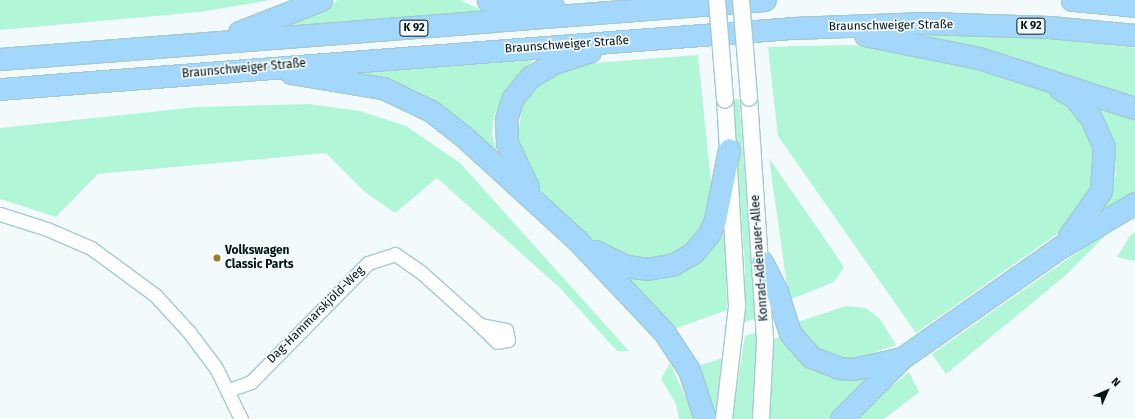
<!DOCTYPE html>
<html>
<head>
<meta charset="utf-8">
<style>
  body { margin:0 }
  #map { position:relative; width:1135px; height:419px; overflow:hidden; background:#f3fafc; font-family:"Fira Sans",sans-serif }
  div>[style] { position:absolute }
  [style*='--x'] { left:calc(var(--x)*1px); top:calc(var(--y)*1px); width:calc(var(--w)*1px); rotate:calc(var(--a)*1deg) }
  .green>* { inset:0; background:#b1f6d6 }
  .roads { filter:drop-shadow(1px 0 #a3cad4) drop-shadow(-1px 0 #a3cad4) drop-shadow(0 1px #a3cad4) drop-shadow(0 -1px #a3cad4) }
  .minor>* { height:13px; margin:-6.5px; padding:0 6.5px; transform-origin:6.5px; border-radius:6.5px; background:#fff }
  .tertiary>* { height:16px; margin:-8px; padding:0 8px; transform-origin:8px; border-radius:8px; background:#fff }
  .trunk>* { height:21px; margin:-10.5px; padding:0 10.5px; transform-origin:10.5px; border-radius:10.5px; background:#a3d8fc }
  .bridges { filter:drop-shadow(1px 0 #a3cad4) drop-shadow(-1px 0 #a3cad4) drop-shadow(0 1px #a3cad4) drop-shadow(0 -1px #a3cad4) }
  .tertiary-bridge>* { height:16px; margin:-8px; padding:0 8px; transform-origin:8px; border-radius:8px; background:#fff }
  .dots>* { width:11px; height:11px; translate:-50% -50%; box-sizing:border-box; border:2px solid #f3fafc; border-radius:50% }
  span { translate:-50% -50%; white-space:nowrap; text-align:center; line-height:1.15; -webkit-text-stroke:3.5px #f3fafc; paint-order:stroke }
  .shield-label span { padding:1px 3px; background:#f3fafc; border:1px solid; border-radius:3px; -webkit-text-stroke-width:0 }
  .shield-label { font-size:11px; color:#061418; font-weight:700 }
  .street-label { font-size:12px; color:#061418 }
  .poi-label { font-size:12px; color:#061418; font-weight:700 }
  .left { translate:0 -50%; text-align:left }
  .north { position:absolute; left:1087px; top:371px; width:40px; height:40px; -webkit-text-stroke:3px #f3fafc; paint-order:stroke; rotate:45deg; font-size:11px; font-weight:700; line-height:16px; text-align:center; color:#061418 }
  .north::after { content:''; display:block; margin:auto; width:14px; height:18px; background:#061418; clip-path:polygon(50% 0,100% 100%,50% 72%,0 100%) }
</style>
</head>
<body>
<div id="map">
  <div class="green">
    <i style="clip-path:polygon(0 0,271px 0,200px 12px,0 30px)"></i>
    <i style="clip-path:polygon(339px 0,460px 0,486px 12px,281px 27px)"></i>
    <i style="clip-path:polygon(926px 32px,1048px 38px,1135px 48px,1135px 99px,1068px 75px,926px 36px)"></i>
    <i style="clip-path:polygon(843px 45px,886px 47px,976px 66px,1033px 84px,1064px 101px,1085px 123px,1095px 150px,1090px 191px,1060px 232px,916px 333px,778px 136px,768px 47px)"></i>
    <i style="clip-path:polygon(698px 55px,712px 193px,708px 216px,695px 238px,679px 253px,647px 260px,607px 250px,560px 213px,524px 172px,516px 144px,523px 104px,537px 85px,556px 72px,581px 64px)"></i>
    <i style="clip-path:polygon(536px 58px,515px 78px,494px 116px,492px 135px,499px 158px,437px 102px,413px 89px,353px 73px)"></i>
    <i style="clip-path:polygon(733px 99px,739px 99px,756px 318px,745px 322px,745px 269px)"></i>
    <i style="clip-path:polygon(309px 104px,360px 111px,406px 126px,460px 163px,629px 351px,617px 351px,560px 288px,437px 178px,395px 213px,365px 192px,326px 153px,98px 174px,56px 217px,0 199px,0 128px,198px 107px)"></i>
    <i style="clip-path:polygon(1092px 104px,1135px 117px,1135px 193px,1105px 212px,1102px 208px,1116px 174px,1114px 148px,1103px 119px)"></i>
    <i style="clip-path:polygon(769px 158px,844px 267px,834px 282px,789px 300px)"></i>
    <i style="clip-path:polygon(722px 223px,725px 224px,727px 310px,671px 330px,623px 274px,634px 277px)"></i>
    <i style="clip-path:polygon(1115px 226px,1067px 274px,946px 374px,932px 354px)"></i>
    <i style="clip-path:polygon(1135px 232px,1135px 261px,1117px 257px,1129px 237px)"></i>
    <i style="clip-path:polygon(846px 306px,866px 308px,880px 319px,896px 345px,851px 360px,817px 350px,807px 341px,797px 322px)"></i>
    <i style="clip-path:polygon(757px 332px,753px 419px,732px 419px,745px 336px)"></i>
    <i style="clip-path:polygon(781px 337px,805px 364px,874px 372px,829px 419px,769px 419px,773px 339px)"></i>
    <i style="clip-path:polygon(723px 358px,721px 389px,715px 419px,697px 366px)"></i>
    <i style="clip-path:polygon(670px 363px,687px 401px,691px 401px,695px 419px,679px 419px,676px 404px,661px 379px)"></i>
    <i style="clip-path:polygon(909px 372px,919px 392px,884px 419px,852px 419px)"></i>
  </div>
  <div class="roads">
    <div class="minor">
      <i style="--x:0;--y:214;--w:49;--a:17.7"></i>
      <i style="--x:47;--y:229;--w:48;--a:23.4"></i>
      <i style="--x:91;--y:248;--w:79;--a:36.3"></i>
      <i style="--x:155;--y:295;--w:50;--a:47.4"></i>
      <i style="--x:189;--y:332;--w:45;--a:53.1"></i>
      <i style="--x:216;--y:368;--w:57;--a:63.9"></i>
      <i style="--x:229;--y:390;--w:23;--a:-20"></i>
      <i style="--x:251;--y:382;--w:167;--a:-45.5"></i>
      <i style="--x:368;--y:263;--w:28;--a:-18"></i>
      <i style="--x:395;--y:254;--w:33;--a:35"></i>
      <i style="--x:422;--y:273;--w:78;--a:41.9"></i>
      <i style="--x:480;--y:325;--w:26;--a:11"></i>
      <i style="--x:506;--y:330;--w:10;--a:79"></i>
      <i style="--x:508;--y:340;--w:11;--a:170"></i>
      <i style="--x:497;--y:342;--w:24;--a:-135"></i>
    </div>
    <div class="tertiary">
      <i style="--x:749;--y:98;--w:245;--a:86.2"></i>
      <i style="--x:765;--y:342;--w:77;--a:93"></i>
      <i style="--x:724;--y:419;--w:114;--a:-83.4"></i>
      <i style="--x:737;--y:306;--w:206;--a:-93.3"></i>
    </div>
    <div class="trunk">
      <i style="--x:488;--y:0;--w:65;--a:5.3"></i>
      <i style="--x:1072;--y:0;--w:63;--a:5.4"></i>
      <i style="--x:239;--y:32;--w:88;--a:-21.3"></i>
      <i style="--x:865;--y:35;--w:116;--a:11.4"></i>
      <i style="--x:979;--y:58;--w:164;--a:17.8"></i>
      <i style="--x:0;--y:59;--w:767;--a:-4.41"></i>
      <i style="--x:291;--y:73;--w:93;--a:9.3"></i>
      <i style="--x:383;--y:88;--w:53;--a:25.6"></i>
      <i style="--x:431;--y:111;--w:39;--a:38"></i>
      <i style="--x:462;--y:135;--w:156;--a:42.4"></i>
      <i style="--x:577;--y:240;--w:127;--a:46.6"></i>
      <i style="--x:664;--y:332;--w:45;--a:56.7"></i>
      <i style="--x:689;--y:370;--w:52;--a:71.9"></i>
      <i style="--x:0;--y:89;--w:795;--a:-4.4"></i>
      <i style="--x:793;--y:28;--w:133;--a:-2.2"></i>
      <i style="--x:926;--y:23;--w:123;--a:1.9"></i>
      <i style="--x:1049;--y:27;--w:86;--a:5.3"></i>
      <i style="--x:1060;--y:89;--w:16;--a:30"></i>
      <i style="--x:1074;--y:97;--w:27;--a:51"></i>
      <i style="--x:1091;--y:118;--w:32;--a:66"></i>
      <i style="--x:1104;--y:147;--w:44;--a:93.9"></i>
      <i style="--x:1101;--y:191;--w:55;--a:125.4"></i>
      <i style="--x:528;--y:187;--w:49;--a:-115.5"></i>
      <i style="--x:507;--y:143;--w:24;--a:-92"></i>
      <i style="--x:506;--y:119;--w:22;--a:-72"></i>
      <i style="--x:513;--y:98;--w:27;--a:-51"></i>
      <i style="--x:530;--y:77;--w:28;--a:-30"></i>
      <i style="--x:554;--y:63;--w:38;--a:-18"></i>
      <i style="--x:595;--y:251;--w:34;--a:26"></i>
      <i style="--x:626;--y:266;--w:21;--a:8"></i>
      <i style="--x:647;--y:269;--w:27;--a:-10"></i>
      <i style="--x:674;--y:264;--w:22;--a:-30"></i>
      <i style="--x:693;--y:253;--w:25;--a:-50"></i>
      <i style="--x:709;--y:234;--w:15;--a:-67"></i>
      <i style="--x:715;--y:220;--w:72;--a:-78.8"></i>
      <i style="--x:762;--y:262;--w:34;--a:63"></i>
      <i style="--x:777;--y:292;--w:43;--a:72.4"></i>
      <i style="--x:790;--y:333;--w:32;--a:49"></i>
      <i style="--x:811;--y:357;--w:30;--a:21"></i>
      <i style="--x:839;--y:368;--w:14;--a:4"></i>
      <i style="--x:853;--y:369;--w:50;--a:-12.7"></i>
      <i style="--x:841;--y:419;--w:86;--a:-45"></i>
      <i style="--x:902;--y:358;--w:192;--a:-35"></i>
      <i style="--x:1059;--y:248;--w:88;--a:-30.6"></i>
    </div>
  </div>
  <div class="bridges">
    <div class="tertiary-bridge">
      <i style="--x:717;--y:0;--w:100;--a:85.4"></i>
      <i style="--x:741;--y:0;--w:98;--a:85.3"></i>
    </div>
  </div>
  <div class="dots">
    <i style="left:217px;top:258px;background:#9a7c25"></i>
  </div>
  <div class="shield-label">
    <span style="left:1031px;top:26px">K 92</span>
    <span style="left:414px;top:28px">K 92</span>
  </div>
  <div class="street-label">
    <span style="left:891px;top:26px;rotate:-1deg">Braunschweiger Straße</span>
    <span style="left:567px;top:45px;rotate:-4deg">Braunschweiger Straße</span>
    <span style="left:244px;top:69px;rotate:-5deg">Braunschweiger Straße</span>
    <span style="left:760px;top:258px;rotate:-94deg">Konrad-Adenauer-Allee</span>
    <span style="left:316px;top:315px;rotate:-45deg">Dag-Hammarskjöld-Weg</span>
  </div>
  <div class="poi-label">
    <span class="left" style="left:225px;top:258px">Volkswagen<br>Classic Parts</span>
  </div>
  <div class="north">N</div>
</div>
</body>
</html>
